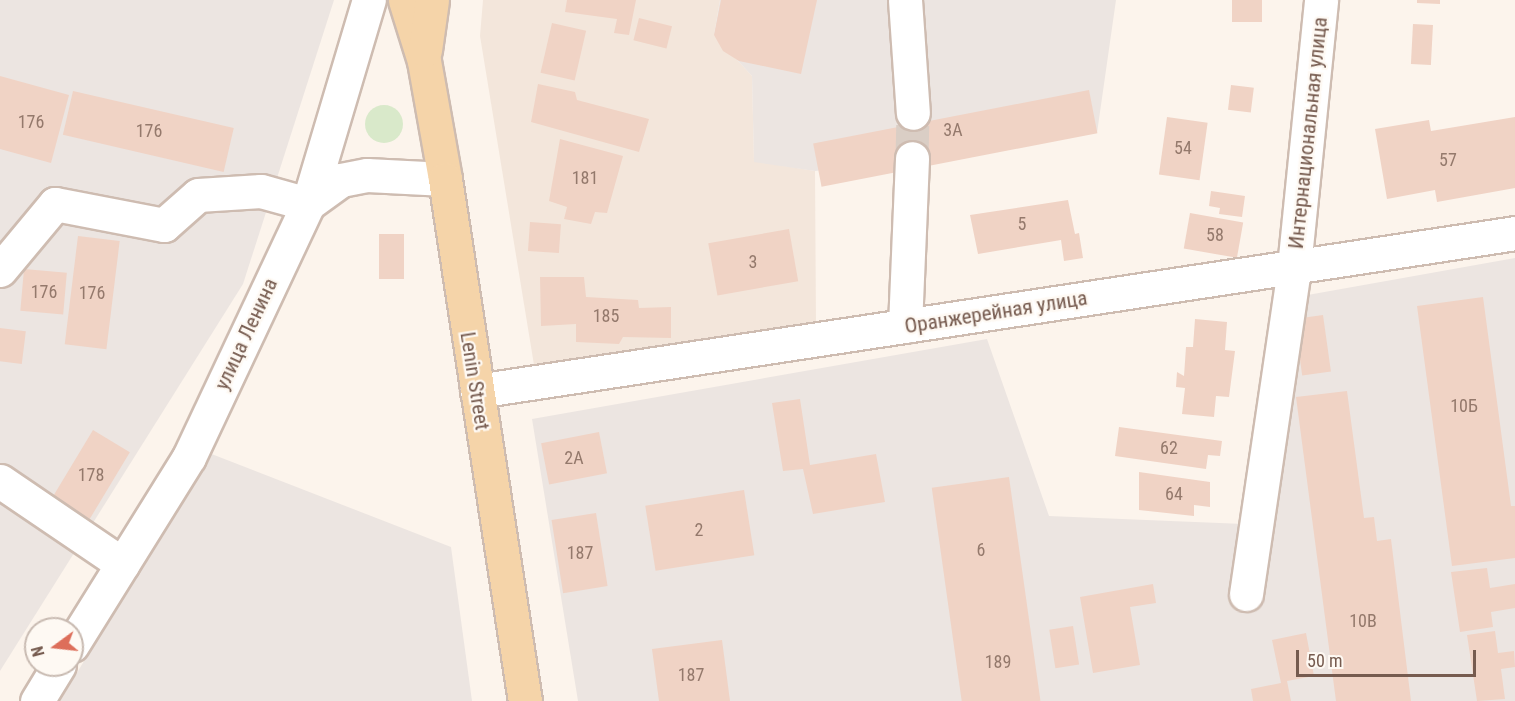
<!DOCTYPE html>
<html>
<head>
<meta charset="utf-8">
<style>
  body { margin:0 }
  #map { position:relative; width:1515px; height:701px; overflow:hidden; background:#fcf4ec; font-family:"Roboto Condensed",sans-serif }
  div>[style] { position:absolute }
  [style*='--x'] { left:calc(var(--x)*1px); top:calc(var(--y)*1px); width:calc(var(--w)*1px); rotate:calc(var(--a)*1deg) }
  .residential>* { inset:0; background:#f3e6db }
  .industrial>* { inset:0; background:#ece5e1 }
  .green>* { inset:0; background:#d9e9ca }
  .round { border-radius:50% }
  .building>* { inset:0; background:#f0d3c5; transform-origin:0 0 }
  .minor-tunnel>* { height:33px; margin-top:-16.5px; transform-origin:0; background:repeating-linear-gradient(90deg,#dacec5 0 33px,transparent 0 49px) }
  .roads { filter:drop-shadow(2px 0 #cebcb1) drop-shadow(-2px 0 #cebcb1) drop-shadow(0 2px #cebcb1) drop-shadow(0 -2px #cebcb1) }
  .minor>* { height:33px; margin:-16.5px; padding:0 16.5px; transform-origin:16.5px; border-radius:16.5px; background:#fff }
  .major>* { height:33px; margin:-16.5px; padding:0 16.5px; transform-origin:16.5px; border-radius:16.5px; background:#f5d4a9 }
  span { translate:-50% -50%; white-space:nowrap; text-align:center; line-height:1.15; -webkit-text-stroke:4.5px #fef9f3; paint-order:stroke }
  .number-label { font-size:18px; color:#94796c }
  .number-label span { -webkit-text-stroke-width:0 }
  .street-label { font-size:21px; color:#765b4f }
  .north { position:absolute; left:24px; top:617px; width:60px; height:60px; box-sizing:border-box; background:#fef9f3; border:2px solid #c8bab1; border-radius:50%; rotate:255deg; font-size:16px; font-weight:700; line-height:24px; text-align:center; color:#765b4f }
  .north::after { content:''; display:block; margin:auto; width:21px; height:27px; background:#dd6e5a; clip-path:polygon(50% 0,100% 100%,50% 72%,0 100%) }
  .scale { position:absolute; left:1296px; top:650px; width:180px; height:27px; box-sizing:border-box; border:3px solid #765b4f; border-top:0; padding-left:8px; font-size:18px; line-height:21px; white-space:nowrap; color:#765b4f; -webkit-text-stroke:4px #fef9f3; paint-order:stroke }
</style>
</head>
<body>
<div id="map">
  <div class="residential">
    <i style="clip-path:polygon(483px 0,720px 0,714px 35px,752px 76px,754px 161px,815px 171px,816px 324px,535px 371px,480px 36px)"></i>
  </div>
  <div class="industrial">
    <i style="clip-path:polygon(0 0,334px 0,243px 284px,0 671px)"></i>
    <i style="clip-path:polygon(720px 0,1116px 0,1097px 133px,815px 171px,754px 162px,752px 76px,714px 35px)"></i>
    <i style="clip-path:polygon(1515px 258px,1515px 701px,578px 701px,532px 419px,987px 339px,1049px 516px,1268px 525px,1302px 296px)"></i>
    <i style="clip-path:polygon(209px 453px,451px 547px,472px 701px,60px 701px)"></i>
  </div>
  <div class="green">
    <i class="round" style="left:365px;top:105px;width:38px;height:38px"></i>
  </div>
  <div class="building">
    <i style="clip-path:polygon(567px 0,636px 0,629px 35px,614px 33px,617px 19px,565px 12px)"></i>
    <i style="clip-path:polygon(721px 0,817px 0,801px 74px,739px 61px,723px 51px,714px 35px)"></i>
    <i style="left:1232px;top:0;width:30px;height:22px"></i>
    <i style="clip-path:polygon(1417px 0,1440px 0,1440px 4px,1417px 3px)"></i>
    <i style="left:639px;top:18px;width:34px;height:23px;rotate:14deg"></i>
    <i style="left:552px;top:23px;width:35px;height:51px;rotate:13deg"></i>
    <i style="left:1413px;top:24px;width:20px;height:40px;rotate:3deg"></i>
    <i style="clip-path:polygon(0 76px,69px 95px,51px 163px,0 149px)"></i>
    <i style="clip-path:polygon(538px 84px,575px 92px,577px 100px,649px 119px,639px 152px,531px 122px)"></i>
    <i style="left:1231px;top:85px;width:23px;height:25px;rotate:7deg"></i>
    <i style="left:1089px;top:90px;width:44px;height:281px;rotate:79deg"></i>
    <i style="left:73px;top:91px;width:165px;height:45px;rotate:13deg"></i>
    <i style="left:1167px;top:117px;width:41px;height:58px;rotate:8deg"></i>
    <i style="clip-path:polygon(1515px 117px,1515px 188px,1437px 202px,1435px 190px,1387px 199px,1375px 129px,1429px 120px,1431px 131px)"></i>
    <i style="clip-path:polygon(560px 139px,623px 156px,607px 213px,595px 212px,591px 224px,564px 219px,567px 207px,549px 201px)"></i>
    <i style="clip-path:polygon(1211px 191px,1245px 196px,1242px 217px,1219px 214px,1220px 208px,1209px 206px)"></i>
    <i style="clip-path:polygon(1068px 200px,1075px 234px,1079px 233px,1083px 258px,1064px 261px,1061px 240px,978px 254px,970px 215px)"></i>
    <i style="left:1190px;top:213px;width:54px;height:36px;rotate:10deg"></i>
    <i style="left:530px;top:222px;width:31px;height:29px;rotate:4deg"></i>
    <i style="left:789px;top:229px;width:53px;height:82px;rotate:80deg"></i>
    <i style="left:379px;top:234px;width:25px;height:45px"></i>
    <i style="left:78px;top:236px;width:42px;height:109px;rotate:7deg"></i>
    <i style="left:24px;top:269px;width:43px;height:42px;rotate:5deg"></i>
    <i style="clip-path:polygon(540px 277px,584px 277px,586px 297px,638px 300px,639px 308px,671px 307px,671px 338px,623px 337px,619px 344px,576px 342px,576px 324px,541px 326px)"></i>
    <i style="clip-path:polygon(1483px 297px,1511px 506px,1515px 506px,1515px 558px,1452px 566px,1417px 306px)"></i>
    <i style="left:1323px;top:315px;width:57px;height:29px;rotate:82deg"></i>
    <i style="clip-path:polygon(1195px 319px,1227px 322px,1225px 350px,1235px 351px,1229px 397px,1216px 396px,1214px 417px,1182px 414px,1185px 388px,1176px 387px,1177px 372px,1184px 376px,1186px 347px,1193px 347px)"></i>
    <i style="left:0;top:328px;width:26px;height:33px;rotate:7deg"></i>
    <i style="clip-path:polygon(1347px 391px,1364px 518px,1374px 517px,1377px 541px,1391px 539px,1411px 701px,1336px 701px,1296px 397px)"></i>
    <i style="clip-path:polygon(800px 399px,810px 465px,876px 454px,885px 502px,813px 514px,803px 469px,783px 471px,772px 403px)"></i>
    <i style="clip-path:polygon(1119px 427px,1222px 441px,1220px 456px,1208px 455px,1206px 469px,1115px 456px)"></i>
    <i style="left:93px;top:430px;width:43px;height:78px;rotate:31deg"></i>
    <i style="left:599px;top:432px;width:42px;height:59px;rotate:79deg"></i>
    <i style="clip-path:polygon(1139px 472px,1210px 482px,1210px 507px,1194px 505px,1194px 516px,1139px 510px)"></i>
    <i style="left:1009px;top:477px;width:226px;height:78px;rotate:82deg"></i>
    <i style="left:744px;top:490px;width:66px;height:100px;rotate:81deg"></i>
    <i style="left:596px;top:513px;width:74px;height:45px;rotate:81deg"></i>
    <i style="clip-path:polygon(1487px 568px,1490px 588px,1515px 584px,1515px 608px,1491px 612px,1493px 627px,1460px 632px,1451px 572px)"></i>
    <i style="clip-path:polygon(1153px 584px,1156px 603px,1130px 607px,1140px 665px,1093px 673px,1080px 597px)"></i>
    <i style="left:1073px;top:626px;width:39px;height:24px;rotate:81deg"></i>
    <i style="clip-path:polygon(1495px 631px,1498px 653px,1514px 651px,1515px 667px,1501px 669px,1505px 699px,1477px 701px,1467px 635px)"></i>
    <i style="clip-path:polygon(1306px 633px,1314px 676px,1287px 681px,1291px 701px,1253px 701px,1251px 689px,1281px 683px,1272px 640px)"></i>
    <i style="clip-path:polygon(722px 640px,730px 701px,659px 701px,652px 649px)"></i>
  </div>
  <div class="minor-tunnel">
    <i style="--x:912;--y:158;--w:45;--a:-88.7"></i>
  </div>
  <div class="roads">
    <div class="minor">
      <i style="--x:905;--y:0;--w:113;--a:86"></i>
      <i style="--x:308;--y:204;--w:41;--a:-36"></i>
      <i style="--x:341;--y:180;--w:26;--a:-11"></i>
      <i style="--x:367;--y:175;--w:78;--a:2.9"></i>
      <i style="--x:0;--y:270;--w:86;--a:-50.2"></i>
      <i style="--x:55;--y:204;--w:111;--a:10.9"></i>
      <i style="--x:164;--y:225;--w:45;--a:-41.4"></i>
      <i style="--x:198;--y:195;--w:63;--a:-3.6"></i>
      <i style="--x:261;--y:191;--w:49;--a:15.5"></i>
      <i style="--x:905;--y:326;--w:168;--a:-87.6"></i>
      <i style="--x:477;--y:391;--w:1050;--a:-8.65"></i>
      <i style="--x:0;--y:481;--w:148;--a:34.2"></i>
      <i style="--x:1246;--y:594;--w:331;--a:-81.6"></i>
      <i style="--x:1294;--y:267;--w:268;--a:-84.2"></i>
      <i style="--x:72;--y:645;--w:221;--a:-58.1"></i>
      <i style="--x:189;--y:457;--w:280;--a:-64.8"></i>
      <i style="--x:308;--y:204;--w:213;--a:-73.4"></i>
      <i style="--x:37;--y:701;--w:42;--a:-58.6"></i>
    </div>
    <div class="major">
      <i style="--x:405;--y:0;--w:64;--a:72.7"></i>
      <i style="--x:424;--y:61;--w:120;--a:79.9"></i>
      <i style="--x:445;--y:179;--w:528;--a:81.29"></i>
      <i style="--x:425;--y:50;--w:50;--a:-82"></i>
    </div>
  </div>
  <div class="number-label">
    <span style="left:31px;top:122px">176</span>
    <span style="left:953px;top:130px">3А</span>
    <span style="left:149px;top:131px">176</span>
    <span style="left:1183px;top:148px">54</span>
    <span style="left:1448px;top:160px">57</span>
    <span style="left:585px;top:178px">181</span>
    <span style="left:1022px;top:224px">5</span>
    <span style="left:1215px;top:235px">58</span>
    <span style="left:753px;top:262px">3</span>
    <span style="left:44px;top:292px">176</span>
    <span style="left:92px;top:293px">176</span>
    <span style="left:606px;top:316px">185</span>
    <span style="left:1464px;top:406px">10Б</span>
    <span style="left:1169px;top:448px">62</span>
    <span style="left:574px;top:458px">2А</span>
    <span style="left:91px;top:475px">178</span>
    <span style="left:1174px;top:494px">64</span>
    <span style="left:699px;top:530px">2</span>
    <span style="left:981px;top:550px">6</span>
    <span style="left:580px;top:553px">187</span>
    <span style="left:1363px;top:621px">10В</span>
    <span style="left:998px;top:662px">189</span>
    <span style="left:691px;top:675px">187</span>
  </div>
  <div class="street-label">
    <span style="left:1308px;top:133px;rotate:-84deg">Интернациональная улица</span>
    <span style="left:996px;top:312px;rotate:-9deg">Оранжерейная улица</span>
    <span style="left:246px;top:334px;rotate:-65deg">улица Ленина</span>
    <span style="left:475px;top:381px;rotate:81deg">Lenin Street</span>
  </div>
  <div class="north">N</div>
  <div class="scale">50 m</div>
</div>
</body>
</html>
